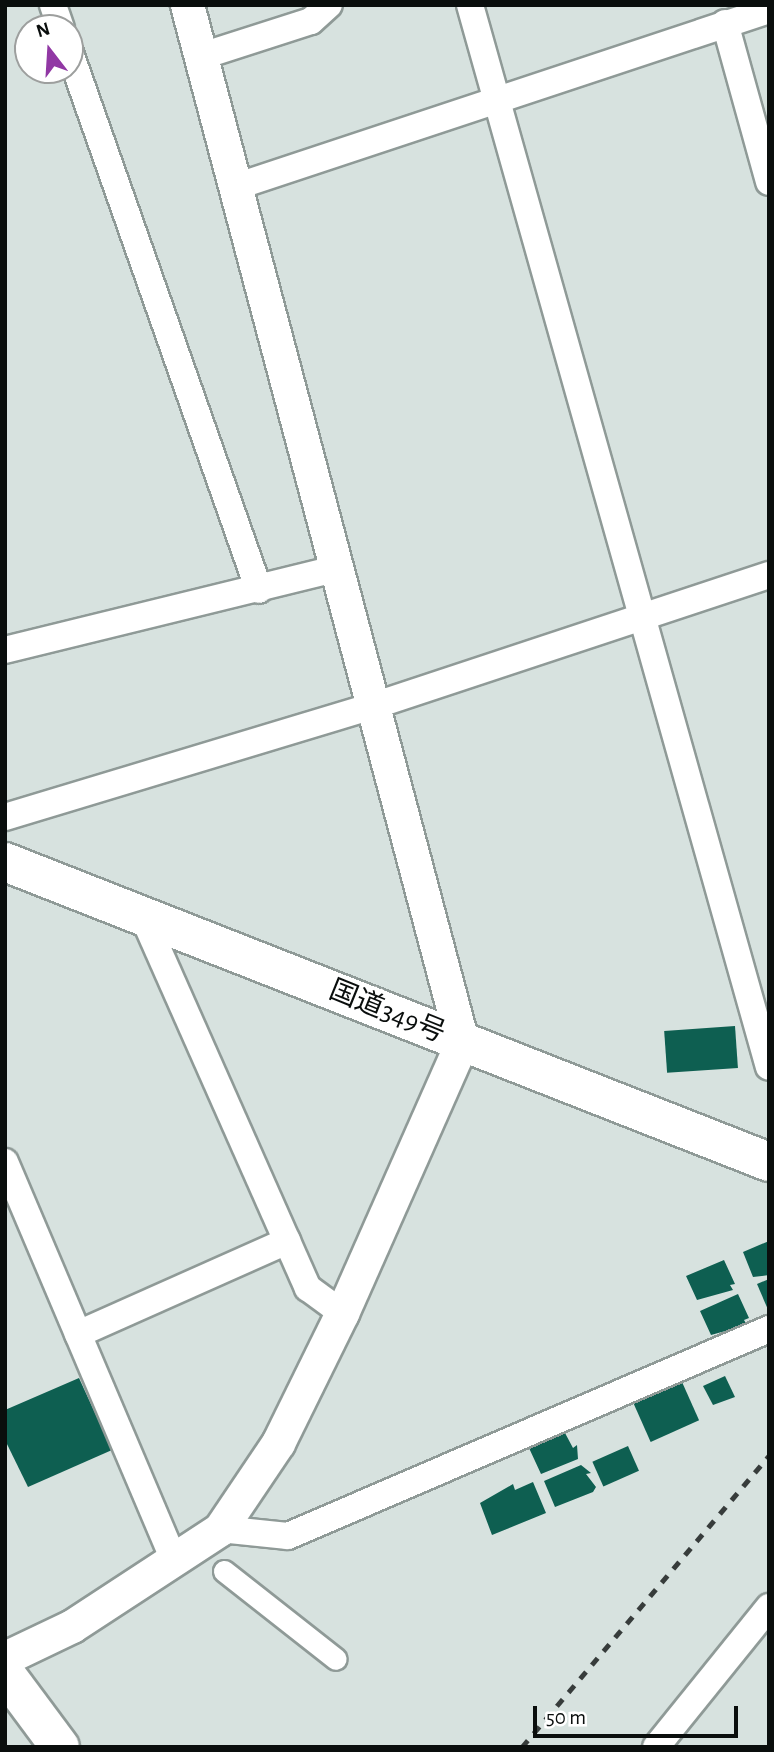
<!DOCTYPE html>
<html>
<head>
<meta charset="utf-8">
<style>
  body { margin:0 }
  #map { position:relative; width:774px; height:1752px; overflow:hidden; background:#d7e2df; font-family:"Alegreya Sans","Noto Sans JP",sans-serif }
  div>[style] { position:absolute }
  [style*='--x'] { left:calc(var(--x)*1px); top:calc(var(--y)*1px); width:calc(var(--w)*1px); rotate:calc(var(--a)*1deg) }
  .building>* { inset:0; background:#0e5f51; transform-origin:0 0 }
  .roads { filter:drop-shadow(2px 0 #8f9a97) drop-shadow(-2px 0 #8f9a97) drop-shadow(0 2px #8f9a97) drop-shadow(0 -2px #8f9a97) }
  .pedestrian>* { height:21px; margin:-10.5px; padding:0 10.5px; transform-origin:10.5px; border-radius:10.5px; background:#fff }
  .minor>* { height:26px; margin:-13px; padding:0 13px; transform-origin:13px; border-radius:13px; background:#fff }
  .tertiary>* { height:33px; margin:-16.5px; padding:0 16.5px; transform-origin:16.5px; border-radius:16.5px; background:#fff }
  .secondary>* { height:38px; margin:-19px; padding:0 19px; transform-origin:19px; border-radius:19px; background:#fff }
  .trunk>* { height:38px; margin:-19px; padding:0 19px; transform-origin:19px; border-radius:19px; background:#fff }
  .rail>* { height:5px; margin-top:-2.5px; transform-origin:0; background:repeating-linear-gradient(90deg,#373c3b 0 9px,transparent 0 18px) }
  span { translate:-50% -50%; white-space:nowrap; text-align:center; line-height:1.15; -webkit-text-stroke:7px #fff; paint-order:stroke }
  .street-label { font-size:28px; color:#0a0e0d }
  .frame { position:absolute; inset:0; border:7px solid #0a0e0d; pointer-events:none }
  .north { position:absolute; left:14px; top:14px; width:70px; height:70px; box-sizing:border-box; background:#fff; border:2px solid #9d9f9e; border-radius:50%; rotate:343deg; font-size:19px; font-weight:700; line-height:28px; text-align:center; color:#0a0e0d }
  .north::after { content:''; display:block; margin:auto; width:24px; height:32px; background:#9138a4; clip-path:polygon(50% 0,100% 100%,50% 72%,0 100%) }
  .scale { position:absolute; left:533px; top:1706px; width:205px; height:32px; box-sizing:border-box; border:4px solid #0a0e0d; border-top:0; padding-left:9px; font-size:21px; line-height:24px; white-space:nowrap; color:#0a0e0d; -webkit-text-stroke:5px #fff; paint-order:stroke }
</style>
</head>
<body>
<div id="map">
  <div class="building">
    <i style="left:735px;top:1026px;width:42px;height:71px;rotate:86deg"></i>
    <i style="clip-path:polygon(769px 1241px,769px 1275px,753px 1277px,743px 1252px)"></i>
    <i style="clip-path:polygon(724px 1260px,735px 1284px,730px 1285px,733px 1290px,697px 1300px,686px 1276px)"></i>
    <i style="clip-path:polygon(769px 1279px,769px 1312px,757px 1284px)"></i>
    <i style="clip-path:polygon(738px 1294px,749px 1318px,744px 1320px,747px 1325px,711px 1335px,700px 1311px)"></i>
    <i style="clip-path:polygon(725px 1376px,735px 1397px,713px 1405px,703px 1386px)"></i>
    <i style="clip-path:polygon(79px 1378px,112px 1450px,28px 1487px,5px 1440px,5px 1410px)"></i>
    <i style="left:682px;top:1382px;width:42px;height:53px;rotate:66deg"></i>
    <i style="clip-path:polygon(565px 1433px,573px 1448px,577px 1445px,578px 1459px,541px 1474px,529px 1448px)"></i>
    <i style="left:628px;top:1446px;width:27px;height:39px;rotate:66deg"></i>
    <i style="clip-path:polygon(581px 1465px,591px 1473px,586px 1474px,596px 1487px,593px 1492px,555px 1507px,544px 1481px)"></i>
    <i style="clip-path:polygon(533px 1482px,546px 1513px,492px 1535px,480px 1503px,513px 1484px,515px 1490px)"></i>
  </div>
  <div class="roads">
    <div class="pedestrian">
      <i style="--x:224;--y:1571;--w:142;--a:38.2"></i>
    </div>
    <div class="minor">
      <i style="--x:53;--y:5;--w:24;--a:71"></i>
      <i style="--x:470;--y:5;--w:1103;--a:74.28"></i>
      <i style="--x:725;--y:23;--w:165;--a:74.5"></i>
      <i style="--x:70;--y:53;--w:569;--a:70.61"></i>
      <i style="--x:202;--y:56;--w:114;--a:-17.8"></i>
      <i style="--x:311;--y:21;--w:24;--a:-42"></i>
      <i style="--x:238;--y:186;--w:559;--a:-18.34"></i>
      <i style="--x:5;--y:650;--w:343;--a:-13.8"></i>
      <i style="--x:5;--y:817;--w:388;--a:-16.8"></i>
      <i style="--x:376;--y:705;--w:414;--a:-18.3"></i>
      <i style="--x:143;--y:916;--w:407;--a:66.1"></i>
      <i style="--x:308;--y:1288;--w:42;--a:36.3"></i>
      <i style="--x:5;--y:1162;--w:435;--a:67"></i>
      <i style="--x:78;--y:1334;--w:229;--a:-24"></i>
      <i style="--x:220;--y:1529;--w:68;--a:5.9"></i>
      <i style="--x:288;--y:1536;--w:524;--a:-23.28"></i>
      <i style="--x:656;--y:1747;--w:180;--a:-51.1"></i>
    </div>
    <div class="tertiary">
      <i style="--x:5;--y:1658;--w:74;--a:-25.5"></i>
      <i style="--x:72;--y:1626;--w:177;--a:-33.2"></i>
      <i style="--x:220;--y:1529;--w:104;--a:-56"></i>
      <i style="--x:278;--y:1443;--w:145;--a:-63.8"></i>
      <i style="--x:342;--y:1313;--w:296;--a:-66.1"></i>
      <i style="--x:462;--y:1042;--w:1073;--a:-104.85"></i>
    </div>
    <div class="secondary">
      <i style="--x:5;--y:1673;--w:92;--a:53.4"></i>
    </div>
    <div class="trunk">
      <i style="--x:5;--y:862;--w:821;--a:21.44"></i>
    </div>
  </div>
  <div class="rail">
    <i style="--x:522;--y:1747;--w:382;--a:-49.7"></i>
  </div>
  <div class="street-label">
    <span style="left:387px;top:1012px;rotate:22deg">国道349号</span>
  </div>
  <div class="frame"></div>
  <div class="north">N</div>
  <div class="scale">50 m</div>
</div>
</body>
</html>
